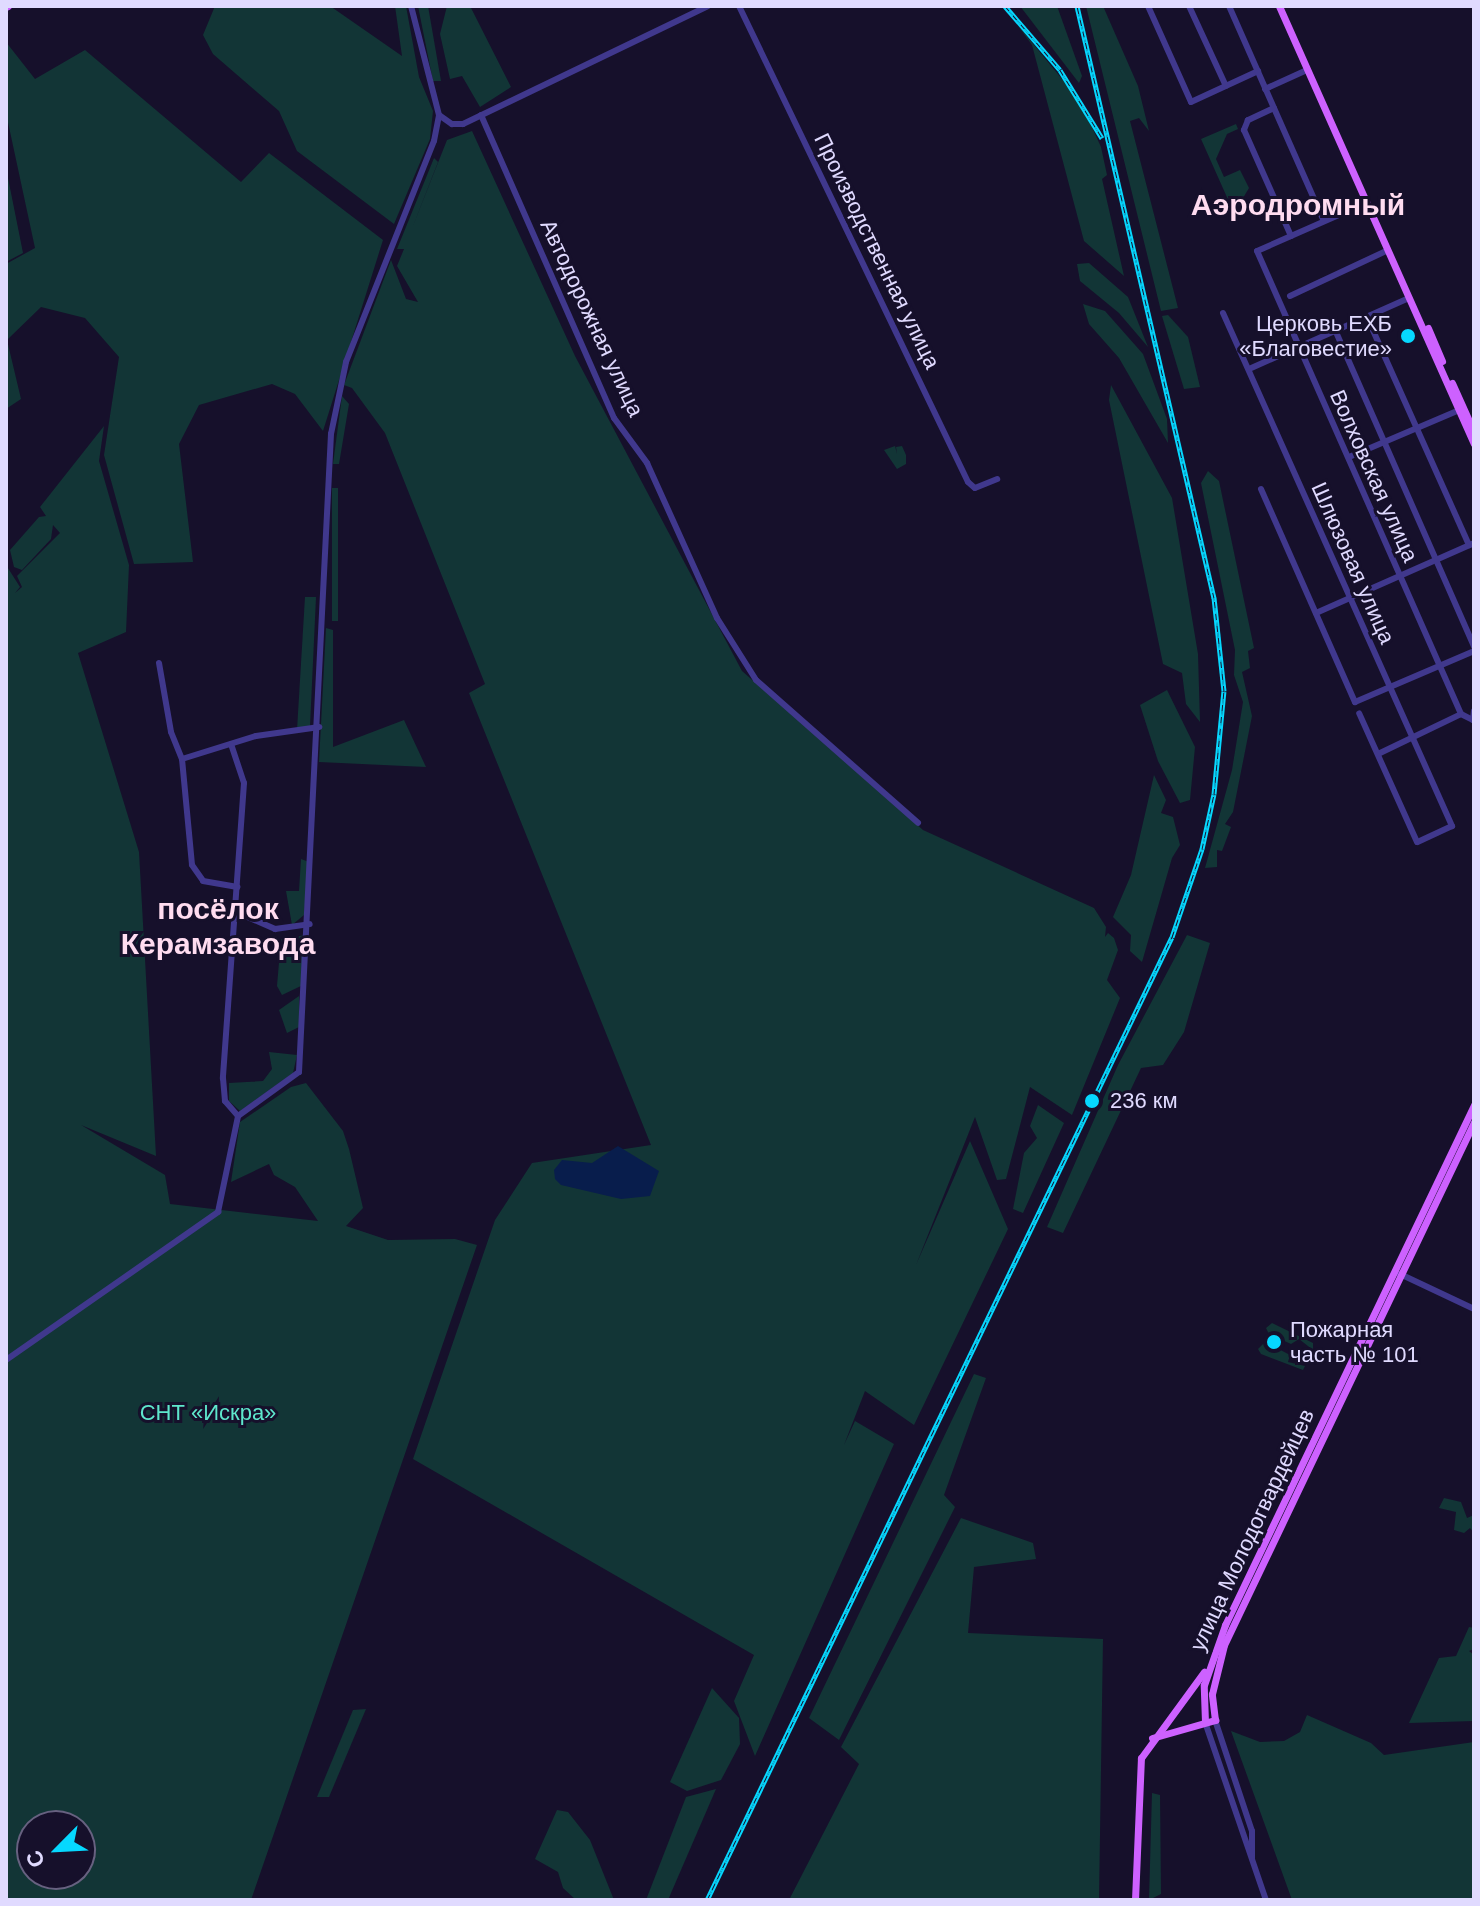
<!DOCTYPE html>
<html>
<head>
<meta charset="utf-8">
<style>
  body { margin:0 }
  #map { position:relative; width:1480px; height:1906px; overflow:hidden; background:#16102b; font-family:Arial,sans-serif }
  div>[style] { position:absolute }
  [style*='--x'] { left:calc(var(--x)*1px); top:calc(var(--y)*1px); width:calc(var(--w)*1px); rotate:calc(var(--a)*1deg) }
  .green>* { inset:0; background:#123536; transform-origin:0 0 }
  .water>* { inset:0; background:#081d4c }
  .minor>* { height:6px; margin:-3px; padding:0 3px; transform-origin:3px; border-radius:3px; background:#40388d }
  .major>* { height:7px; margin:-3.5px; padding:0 3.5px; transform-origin:3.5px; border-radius:3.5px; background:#cd61ff }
  .rail>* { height:5px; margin-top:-2.5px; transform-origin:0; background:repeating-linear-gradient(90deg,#16102b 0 6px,#06d8ff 0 12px); box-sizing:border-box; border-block:2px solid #06d8ff }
  .dots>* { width:22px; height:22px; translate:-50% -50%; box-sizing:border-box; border:4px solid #16102b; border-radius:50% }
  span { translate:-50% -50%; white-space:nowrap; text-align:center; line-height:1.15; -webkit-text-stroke:6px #16102b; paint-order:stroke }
  .street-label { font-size:22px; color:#e0daff }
  .poi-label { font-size:22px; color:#e0daff }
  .right { translate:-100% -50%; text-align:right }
  .left { translate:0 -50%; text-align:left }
  .park-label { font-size:22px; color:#5ee7cc }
  .district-label { font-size:30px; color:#ffdcf0; font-weight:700 }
  .frame { position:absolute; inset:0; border:8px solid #e0daff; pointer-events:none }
  .north { position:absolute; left:16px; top:1810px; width:80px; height:80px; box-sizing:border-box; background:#16102b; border:2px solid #676180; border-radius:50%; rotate:246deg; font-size:22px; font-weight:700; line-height:32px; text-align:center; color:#e0daff }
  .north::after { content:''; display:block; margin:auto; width:28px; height:36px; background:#06d8ff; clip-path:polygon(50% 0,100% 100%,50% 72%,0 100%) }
</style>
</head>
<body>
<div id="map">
  <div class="green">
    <i style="clip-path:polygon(215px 6px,330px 6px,402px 56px,395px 6px,406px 6px,419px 77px,433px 111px,430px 139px,394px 224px,297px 151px,279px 111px,213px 54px,203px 35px)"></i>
    <i style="clip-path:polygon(418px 6px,428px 6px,441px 81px,433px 81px)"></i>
    <i style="clip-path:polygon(447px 6px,470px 6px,511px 87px,480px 107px,462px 76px,450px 79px,440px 34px)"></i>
    <i style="clip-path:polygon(1020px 6px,1057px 6px,1082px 76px,1079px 83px)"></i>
    <i style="clip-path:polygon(1086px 6px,1103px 6px,1138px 86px,1149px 131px,1139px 118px,1130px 121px,1178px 308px,1161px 311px)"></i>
    <i style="clip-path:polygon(1016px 23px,1080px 101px,1101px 147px,1107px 175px,1102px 179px,1124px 276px,1084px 241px,1032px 45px)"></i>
    <i style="clip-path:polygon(6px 42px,35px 79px,85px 50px,241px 182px,269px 153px,383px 240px,323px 431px,295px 394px,272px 384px,199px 405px,179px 444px,193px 562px,134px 564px,104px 455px,119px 357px,85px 318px,41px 307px,7px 340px,21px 399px,6px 409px,6px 264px,35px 248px,6px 113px)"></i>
    <i style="clip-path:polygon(1236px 124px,1238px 129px,1227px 134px,1216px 159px,1224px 177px,1240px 170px,1249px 188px,1234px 213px,1201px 139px)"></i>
    <i style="clip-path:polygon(472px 131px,575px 356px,742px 671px,923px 830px,1094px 908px,1106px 927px,1105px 937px,1108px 933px,1114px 938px,1118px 950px,1107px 980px,1120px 998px,1072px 1115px,1030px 1087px,1006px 1179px,997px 1180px,975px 1117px,916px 1265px,970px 1141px,1008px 1229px,914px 1425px,865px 1391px,844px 1445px,855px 1421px,894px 1444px,755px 1756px,734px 1701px,754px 1655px,413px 1459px,495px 1220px,532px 1163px,651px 1145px,469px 693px,485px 684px,385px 433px,352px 388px,344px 385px,391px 260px,406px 299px,418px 302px,397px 266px,404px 249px,397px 249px,434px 158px,438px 162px,411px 231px,447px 140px)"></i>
    <i style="clip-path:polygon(6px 168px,23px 253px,6px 262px)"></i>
    <i style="clip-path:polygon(1089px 263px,1128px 297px,1148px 347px,1119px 313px,1080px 281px,1077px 264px)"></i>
    <i style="clip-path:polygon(1083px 304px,1105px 311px,1143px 354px,1167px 419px,1168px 443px,1119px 358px,1089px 324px)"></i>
    <i style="clip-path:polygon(1168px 315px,1188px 337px,1200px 387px,1184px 389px,1162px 316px)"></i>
    <i style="clip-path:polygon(1111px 385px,1172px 498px,1198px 654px,1200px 722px,1186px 704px,1182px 673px,1163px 664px,1109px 400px)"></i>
    <i style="clip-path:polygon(342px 396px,349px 404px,339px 464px,333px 464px)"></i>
    <i style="clip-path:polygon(evenodd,104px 426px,99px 461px,129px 565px,126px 632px,78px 653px,139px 852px,156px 1156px,81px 1125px,165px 1175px,170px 1204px,318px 1221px,295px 1187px,274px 1175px,269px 1164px,231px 1182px,240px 1122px,291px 1087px,306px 1083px,343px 1131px,349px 1149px,363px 1208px,346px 1226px,388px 1240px,455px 1239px,477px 1245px,251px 1900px,6px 1900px,6px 565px,20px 587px,15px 593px,22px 587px,17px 576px,60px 533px,53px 525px,51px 539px,22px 570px,14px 567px,10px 550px,39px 517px,46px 516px,40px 507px,104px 426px,32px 1826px,80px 1826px,80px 1874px,32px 1874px,32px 1826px)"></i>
    <i style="clip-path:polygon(895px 446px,897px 454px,896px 447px,902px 446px,906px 455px,906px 464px,897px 469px,884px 450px)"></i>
    <i style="clip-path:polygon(1208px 471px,1219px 481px,1254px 648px,1248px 651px,1250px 668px,1242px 672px,1252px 716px,1233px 812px,1225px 824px,1231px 827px,1222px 851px,1217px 850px,1217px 867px,1205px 868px,1232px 770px,1243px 702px,1234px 675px,1235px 650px,1201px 483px)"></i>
    <i style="left:332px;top:488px;width:6px;height:133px"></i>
    <i style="clip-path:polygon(305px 597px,316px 597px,310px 726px,297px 730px)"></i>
    <i style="clip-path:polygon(326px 628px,333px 630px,333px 747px,404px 720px,426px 767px,319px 762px)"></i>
    <i style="clip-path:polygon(1167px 690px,1195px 747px,1190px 800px,1180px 803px,1158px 761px,1140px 705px)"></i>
    <i style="clip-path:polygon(1154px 775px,1166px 800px,1161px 813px,1173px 817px,1180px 845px,1172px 858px,1142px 962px,1130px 951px,1131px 935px,1113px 917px,1131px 875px)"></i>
    <i style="clip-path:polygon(301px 859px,309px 862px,304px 915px,292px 925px,286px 891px,299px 891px)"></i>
    <i style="clip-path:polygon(306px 935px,303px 985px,282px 995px,277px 986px,281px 939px)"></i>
    <i style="clip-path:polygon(1187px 935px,1210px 943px,1184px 1032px,1163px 1065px,1141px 1068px,1063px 1233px,1047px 1227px,1118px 1065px)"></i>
    <i style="clip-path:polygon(299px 996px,299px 1027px,287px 1033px,279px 1010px)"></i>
    <i style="clip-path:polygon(269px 1052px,297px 1055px,293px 1073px,240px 1111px,229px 1101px,229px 1083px,263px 1081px,272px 1069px)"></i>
    <i style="clip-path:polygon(1038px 1105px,1064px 1123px,1023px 1213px,1013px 1209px,1024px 1153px,1037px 1138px,1030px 1126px)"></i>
    <i style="clip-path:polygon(1272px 1323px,1313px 1343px,1313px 1350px,1299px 1339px,1291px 1344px,1269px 1334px,1266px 1328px)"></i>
    <i style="clip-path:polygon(1265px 1342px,1290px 1355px,1288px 1362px,1305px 1366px,1303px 1370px,1261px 1354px,1258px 1349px)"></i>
    <i style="clip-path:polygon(974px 1374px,986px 1378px,944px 1495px,955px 1507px,839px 1740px,809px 1718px)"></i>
    <i style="clip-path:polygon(1444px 1498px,1461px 1502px,1467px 1518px,1474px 1515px,1474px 1533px,1470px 1528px,1464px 1533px,1454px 1530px,1456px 1512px,1439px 1508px)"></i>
    <i style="clip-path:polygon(961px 1518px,1033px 1543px,1036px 1559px,974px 1567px,968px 1633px,1103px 1639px,1099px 1900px,789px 1900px,859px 1764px,841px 1747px)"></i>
    <i style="clip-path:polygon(1469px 1627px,1474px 1628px,1474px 1649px,1469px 1651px,1474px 1655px,1474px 1721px,1409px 1723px,1439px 1658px,1456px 1656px)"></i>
    <i style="clip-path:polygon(712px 1688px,739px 1718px,740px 1744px,721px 1780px,687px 1791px,670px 1782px)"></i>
    <i style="clip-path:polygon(366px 1709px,329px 1797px,317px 1797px,353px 1710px)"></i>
    <i style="clip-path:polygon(1307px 1715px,1371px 1743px,1384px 1755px,1474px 1742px,1474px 1900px,1292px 1900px,1231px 1731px,1260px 1742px,1284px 1741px,1300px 1732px)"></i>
    <i style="clip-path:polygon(716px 1789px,668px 1900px,646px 1900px,686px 1797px)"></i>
    <i style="clip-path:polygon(1152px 1793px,1160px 1795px,1161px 1894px,1149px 1900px)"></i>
    <i style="clip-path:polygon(557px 1810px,568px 1812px,590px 1840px,614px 1900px,576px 1900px,563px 1888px,558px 1872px,535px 1859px)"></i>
  </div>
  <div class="water">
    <i style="clip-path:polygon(618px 1146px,659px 1171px,650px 1196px,621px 1199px,561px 1185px,555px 1179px,554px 1170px,562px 1160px,592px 1163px)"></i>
  </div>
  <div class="minor">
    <i style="--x:739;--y:6;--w:528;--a:64.31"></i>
    <i style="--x:968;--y:482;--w:9;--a:41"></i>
    <i style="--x:975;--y:488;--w:24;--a:-22"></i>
    <i style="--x:1148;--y:6;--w:105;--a:65.9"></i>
    <i style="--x:1191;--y:102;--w:74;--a:-24.8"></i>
    <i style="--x:1189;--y:6;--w:88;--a:65.2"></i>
    <i style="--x:1229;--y:6;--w:235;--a:66.2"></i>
    <i style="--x:1265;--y:89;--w:46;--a:-24.3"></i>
    <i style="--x:1274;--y:108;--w:29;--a:155"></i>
    <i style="--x:1248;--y:120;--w:11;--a:112"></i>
    <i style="--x:1244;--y:130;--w:116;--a:66.1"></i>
    <i style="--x:439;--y:115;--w:16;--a:35"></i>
    <i style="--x:452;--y:124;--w:11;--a:0"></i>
    <i style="--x:463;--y:124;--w:272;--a:-25.7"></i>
    <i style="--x:481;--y:115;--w:331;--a:66.3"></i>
    <i style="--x:614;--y:418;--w:56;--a:53.7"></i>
    <i style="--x:647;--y:463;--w:170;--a:65.7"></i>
    <i style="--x:717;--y:618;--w:73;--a:57.8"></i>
    <i style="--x:756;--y:680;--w:216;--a:41.4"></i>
    <i style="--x:1366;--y:203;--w:119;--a:156.2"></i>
    <i style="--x:1257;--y:251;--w:506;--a:66.22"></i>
    <i style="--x:1290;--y:296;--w:108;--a:-25.1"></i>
    <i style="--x:1223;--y:313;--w:562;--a:65.94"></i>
    <i style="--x:1452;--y:826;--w:38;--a:155"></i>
    <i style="--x:1417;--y:842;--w:141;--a:-114.2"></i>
    <i style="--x:1367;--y:317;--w:250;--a:65.9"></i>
    <i style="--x:1336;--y:332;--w:344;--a:66.3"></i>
    <i style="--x:1249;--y:369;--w:175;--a:-23.9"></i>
    <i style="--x:1349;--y:457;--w:120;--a:-23.1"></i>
    <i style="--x:1261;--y:489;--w:233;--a:66.2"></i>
    <i style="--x:1355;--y:702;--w:129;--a:-23.2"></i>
    <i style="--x:1316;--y:613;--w:173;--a:-23.9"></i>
    <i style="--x:159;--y:663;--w:70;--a:80.1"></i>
    <i style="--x:171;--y:732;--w:29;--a:68"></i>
    <i style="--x:182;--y:759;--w:106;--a:84.6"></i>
    <i style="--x:192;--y:865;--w:19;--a:55"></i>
    <i style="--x:203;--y:881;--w:35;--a:10"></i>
    <i style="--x:1461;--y:714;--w:13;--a:27"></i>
    <i style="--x:1473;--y:720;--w:9;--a:-84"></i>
    <i style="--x:231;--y:744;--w:41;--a:71.6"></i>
    <i style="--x:244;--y:783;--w:296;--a:94.1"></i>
    <i style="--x:223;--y:1078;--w:23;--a:85"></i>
    <i style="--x:225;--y:1101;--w:20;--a:49"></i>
    <i style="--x:1378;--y:754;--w:92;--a:-25.7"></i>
    <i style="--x:182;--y:759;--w:77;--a:-17.3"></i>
    <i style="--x:256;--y:736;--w:64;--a:-8.1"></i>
    <i style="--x:234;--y:911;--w:45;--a:23.7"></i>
    <i style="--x:275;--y:929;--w:35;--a:-8"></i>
    <i style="--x:1400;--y:1274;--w:82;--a:25.3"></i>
    <i style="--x:6;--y:1360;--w:259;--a:-34.9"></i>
    <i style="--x:218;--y:1212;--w:98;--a:-78.2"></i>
    <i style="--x:238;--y:1116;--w:75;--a:-35.8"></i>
    <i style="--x:299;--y:1072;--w:639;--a:-87.13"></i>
    <i style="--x:331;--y:434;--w:74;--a:-78.2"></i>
    <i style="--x:346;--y:362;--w:238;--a:-68.3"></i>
    <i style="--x:434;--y:141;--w:26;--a:-79"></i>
    <i style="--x:439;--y:115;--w:113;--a:-104.4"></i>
    <i style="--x:1215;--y:1720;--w:117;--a:71.6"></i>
    <i style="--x:1252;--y:1831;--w:27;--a:90"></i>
    <i style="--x:1205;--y:1722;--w:188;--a:71.1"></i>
  </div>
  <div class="major">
    <i style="--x:1279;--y:6;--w:479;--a:66"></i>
    <i style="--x:6;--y:7;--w:2;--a:-27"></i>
    <i style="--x:1428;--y:328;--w:36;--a:67"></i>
    <i style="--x:1452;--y:383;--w:54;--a:65.8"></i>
    <i style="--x:1205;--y:1722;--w:37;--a:-92"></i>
    <i style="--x:1204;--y:1685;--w:64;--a:-70.7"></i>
    <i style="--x:1225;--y:1625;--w:577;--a:-64.41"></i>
    <i style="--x:1152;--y:1738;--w:66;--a:-15.9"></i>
    <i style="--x:1215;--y:1720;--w:26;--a:-97"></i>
    <i style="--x:1212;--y:1694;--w:50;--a:-76.2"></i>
    <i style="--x:1224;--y:1645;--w:580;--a:-64.45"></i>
    <i style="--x:1135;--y:1900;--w:142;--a:-87.6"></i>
    <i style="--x:1141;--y:1758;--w:107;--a:-53.8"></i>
  </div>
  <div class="rail">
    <i style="--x:1005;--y:6;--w:84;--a:49.3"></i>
    <i style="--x:1060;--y:70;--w:80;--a:58.3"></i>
    <i style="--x:707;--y:1900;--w:1069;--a:-64.23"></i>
    <i style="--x:1172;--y:937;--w:93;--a:-71.2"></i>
    <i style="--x:1202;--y:849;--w:56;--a:-77.7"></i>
    <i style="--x:1214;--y:794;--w:103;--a:-84.5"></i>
    <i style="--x:1224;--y:691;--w:94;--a:-96.1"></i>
    <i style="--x:1214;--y:598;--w:608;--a:-103.03"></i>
  </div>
  <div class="dots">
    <i style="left:1408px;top:336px;background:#06d8ff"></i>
    <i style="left:1092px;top:1101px;background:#06d8ff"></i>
    <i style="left:1274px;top:1342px;background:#06d8ff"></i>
  </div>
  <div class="street-label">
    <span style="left:877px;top:251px;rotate:64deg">Производственная улица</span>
    <span style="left:592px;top:318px;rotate:65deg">Автодорожная улица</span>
    <span style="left:1374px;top:476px;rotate:66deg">Волховская улица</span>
    <span style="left:1353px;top:563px;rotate:66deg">Шлюзовая улица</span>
    <span style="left:1252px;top:1530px;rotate:-65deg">улица Молодогвардейцев</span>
  </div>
  <div class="poi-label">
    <span class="right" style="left:1392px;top:336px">Церковь ЕХБ<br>«Благовестие»</span>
    <span class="left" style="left:1110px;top:1101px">236 км</span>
    <span class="left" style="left:1290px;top:1342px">Пожарная<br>часть № 101</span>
  </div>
  <div class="park-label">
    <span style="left:208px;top:1413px">СНТ «Искра»</span>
  </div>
  <div class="district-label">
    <span style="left:1298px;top:205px">Аэродромный</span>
    <span style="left:218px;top:926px">посёлок<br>Керамзавода</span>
  </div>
  <div class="frame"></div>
  <div class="north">С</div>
</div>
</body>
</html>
